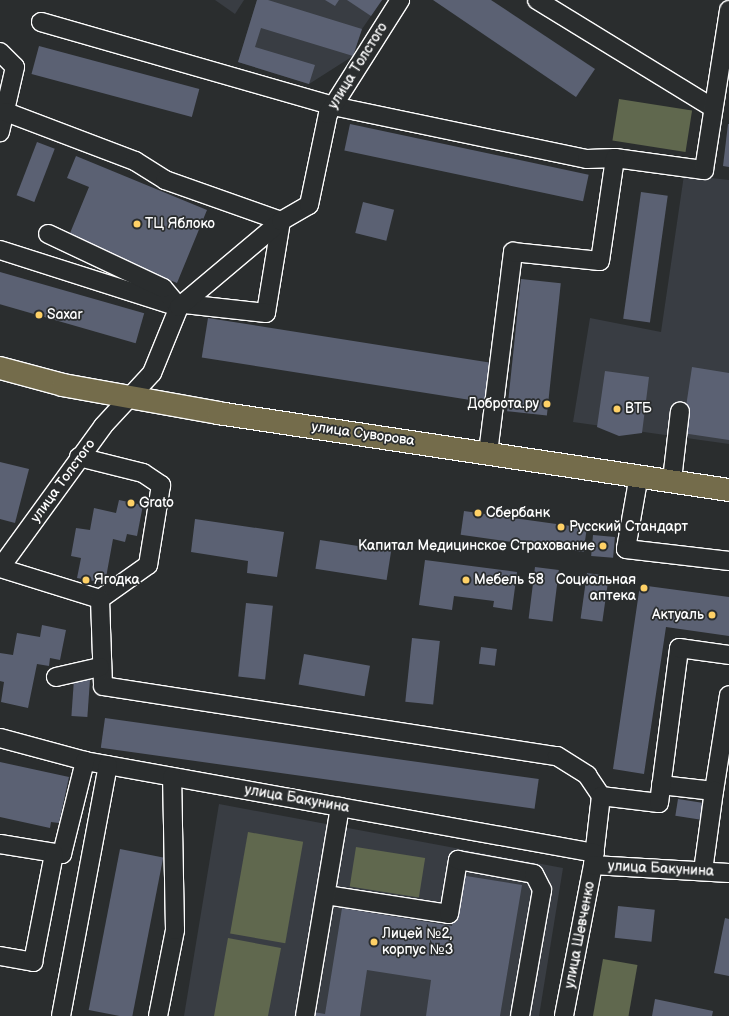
<!DOCTYPE html>
<html>
<head>
<meta charset="utf-8">
<style>
  body { margin:0 }
  #map { position:relative; width:729px; height:1016px; overflow:hidden; background:#2a2d2e; font-family:"Balsamiq Sans",sans-serif }
  div>[style] { position:absolute }
  [style*='--x'] { left:calc(var(--x)*1px); top:calc(var(--y)*1px); width:calc(var(--w)*1px); rotate:calc(var(--a)*1deg) }
  .built>* { inset:0; background:#393d43 }
  .green>* { inset:0; background:#60684e; transform-origin:0 0 }
  .building>* { inset:0; background:#5b6173; transform-origin:0 0 }
  .roads { filter:drop-shadow(1px 0 #fff) drop-shadow(-1px 0 #fff) drop-shadow(0 1px #fff) drop-shadow(0 -1px #fff) }
  .minor>* { height:18px; margin:-9px; padding:0 9px; transform-origin:9px; border-radius:9px; background:#2a2d2e }
  .major>* { height:22px; margin:-11px; padding:0 11px; transform-origin:11px; border-radius:11px; background:#746c4b }
  .dots>* { width:11px; height:11px; translate:-50% -50%; box-sizing:border-box; border:2px solid #2a2d2e; border-radius:50% }
  span { translate:-50% -50%; white-space:nowrap; text-align:center; line-height:1.15; -webkit-text-stroke:3.5px #2a2d2e; paint-order:stroke }
  .street-label { font-size:14px; color:#fff }
  .poi-label { font-size:14px; color:#fff }
  .left { translate:0 -50%; text-align:left }
  .right { translate:-100% -50%; text-align:right }
</style>
</head>
<body>
<div id="map">
  <div class="built">
    <i style="clip-path:polygon(215px 0,244px 0,235px 14px)"></i>
    <i style="clip-path:polygon(257px 0,382px 0,362px 29px,353px 56px,309px 84px,238px 62px)"></i>
    <i style="clip-path:polygon(684px 175px,729px 180px,729px 444px,573px 422px,590px 318px,661px 332px)"></i>
    <i style="clip-path:polygon(219px 804px,563px 868px,539px 1016px,184px 1016px)"></i>
  </div>
  <div class="green">
    <i style="left:619px;top:99px;width:74px;height:42px;rotate:9deg"></i>
    <i style="left:248px;top:832px;width:56px;height:103px;rotate:10deg"></i>
    <i style="left:356px;top:847px;width:70px;height:40px;rotate:9deg"></i>
    <i style="clip-path:polygon(228px 938px,281px 948px,268px 1016px,214px 1016px)"></i>
    <i style="left:603px;top:959px;width:35px;height:58px;rotate:10deg"></i>
  </div>
  <div class="building">
    <i style="clip-path:polygon(257px 0,268px 0,362px 29px,353px 56px,261px 28px,255px 47px,315px 65px,309px 84px,238px 62px)"></i>
    <i style="clip-path:polygon(325px 0,339px 0,335px 6px)"></i>
    <i style="clip-path:polygon(347px 0,382px 0,371px 16px)"></i>
    <i style="clip-path:polygon(433px 0,491px 0,595px 69px,576px 97px)"></i>
    <i style="left:39px;top:46px;width:166px;height:29px;rotate:15deg"></i>
    <i style="left:350px;top:124px;width:244px;height:27px;rotate:12deg"></i>
    <i style="clip-path:polygon(728px 124px,729px 124px,729px 167px,723px 166px)"></i>
    <i style="left:37px;top:142px;width:19px;height:57px;rotate:21deg"></i>
    <i style="clip-path:polygon(76px 156px,207px 210px,177px 283px,68px 238px,89px 187px,67px 178px)"></i>
    <i style="left:641px;top:192px;width:27px;height:128px;rotate:8deg"></i>
    <i style="left:363px;top:202px;width:32px;height:32px;rotate:14deg"></i>
    <i style="left:0;top:272px;width:150px;height:31px;rotate:16deg"></i>
    <i style="left:521px;top:279px;width:40px;height:133px;rotate:6deg"></i>
    <i style="left:208px;top:318px;width:288px;height:40px;rotate:9deg"></i>
    <i style="clip-path:polygon(692px 367px,729px 373px,729px 440px,682px 433px)"></i>
    <i style="clip-path:polygon(605px 371px,649px 377px,642px 433px,619px 436px,597px 427px)"></i>
    <i style="clip-path:polygon(0 462px,29px 469px,15px 523px,0 519px)"></i>
    <i style="clip-path:polygon(119px 500px,143px 505px,137px 536px,127px 534px,125px 542px,113px 539px,105px 583px,77px 578px,81px 558px,71px 556px,76px 528px,90px 530px,94px 508px,116px 513px)"></i>
    <i style="left:464px;top:511px;width:124px;height:24px;rotate:8deg"></i>
    <i style="clip-path:polygon(195px 519px,284px 532px,277px 577px,247px 573px,248px 561px,191px 552px)"></i>
    <i style="left:593px;top:535px;width:22px;height:21px;rotate:5deg"></i>
    <i style="left:320px;top:540px;width:72px;height:29px;rotate:9deg"></i>
    <i style="clip-path:polygon(425px 560px,517px 572px,512px 610px,493px 607px,494px 601px,454px 596px,452px 610px,419px 605px)"></i>
    <i style="left:535px;top:567px;width:24px;height:52px;rotate:7deg"></i>
    <i style="left:587px;top:573px;width:22px;height:46px;rotate:8deg"></i>
    <i style="clip-path:polygon(640px 585px,729px 597px,729px 636px,666px 627px,644px 774px,613px 769px)"></i>
    <i style="left:246px;top:603px;width:27px;height:74px;rotate:6deg"></i>
    <i style="clip-path:polygon(42px 625px,66px 630px,60px 660px,50px 658px,49px 666px,37px 664px,28px 708px,1px 702px,4px 682px,0 681px,0 653px,13px 655px,17px 633px,40px 637px)"></i>
    <i style="left:412px;top:638px;width:28px;height:64px;rotate:6deg"></i>
    <i style="left:481px;top:647px;width:16px;height:17px;rotate:7deg"></i>
    <i style="left:304px;top:654px;width:67px;height:31px;rotate:10deg"></i>
    <i style="left:74px;top:679px;width:16px;height:37px;rotate:4deg"></i>
    <i style="left:105px;top:718px;width:438px;height:30px;rotate:8deg"></i>
    <i style="clip-path:polygon(0 762px,69px 777px,59px 823px,51px 822px,50px 828px,0 817px)"></i>
    <i style="left:678px;top:799px;width:26px;height:17px;rotate:9deg"></i>
    <i style="left:120px;top:849px;width:44px;height:164px;rotate:11deg"></i>
    <i style="clip-path:polygon(460px 875px,522px 885px,500px 1016px,426px 1016px,431px 980px,367px 970px,360px 1016px,313px 1016px,313px 1012px,325px 1014px,342px 908px,452px 926px)"></i>
    <i style="left:618px;top:906px;width:37px;height:32px;rotate:6deg"></i>
    <i style="clip-path:polygon(725px 918px,729px 919px,729px 976px,714px 973px)"></i>
    <i style="clip-path:polygon(655px 999px,713px 1011px,712px 1016px,652px 1016px)"></i>
  </div>
  <div class="roads">
    <div class="minor">
      <i style="--x:537;--y:0;--w:206;--a:31.5"></i>
      <i style="--x:41;--y:22;--w:304;--a:16"></i>
      <i style="--x:333;--y:106;--w:259;--a:11.8"></i>
      <i style="--x:587;--y:159;--w:28;--a:-2"></i>
      <i style="--x:615;--y:158;--w:90;--a:7.7"></i>
      <i style="--x:704;--y:170;--w:162;--a:-81.1"></i>
      <i style="--x:0;--y:52;--w:21;--a:45"></i>
      <i style="--x:15;--y:67;--w:67;--a:103"></i>
      <i style="--x:6;--y:112;--w:138;--a:20.8"></i>
      <i style="--x:135;--y:161;--w:36;--a:32"></i>
      <i style="--x:165;--y:180;--w:123;--a:19.5"></i>
      <i style="--x:281;--y:221;--w:93;--a:99.3"></i>
      <i style="--x:266;--y:313;--w:82;--a:-173.7"></i>
      <i style="--x:0;--y:250;--w:188;--a:17.7"></i>
      <i style="--x:179;--y:307;--w:25;--a:-130"></i>
      <i style="--x:163;--y:288;--w:127;--a:-154.8"></i>
      <i style="--x:488;--y:453;--w:203;--a:-82.9"></i>
      <i style="--x:513;--y:252;--w:87;--a:5.9"></i>
      <i style="--x:600;--y:261;--w:104;--a:-81.7"></i>
      <i style="--x:79;--y:457;--w:66;--a:14"></i>
      <i style="--x:143;--y:473;--w:22;--a:34"></i>
      <i style="--x:161;--y:485;--w:81;--a:99.2"></i>
      <i style="--x:148;--y:565;--w:59;--a:144.7"></i>
      <i style="--x:639;--y:475;--w:75;--a:100"></i>
      <i style="--x:626;--y:549;--w:104;--a:6.6"></i>
      <i style="--x:672;--y:480;--w:69;--a:-83.4"></i>
      <i style="--x:0;--y:568;--w:105;--a:17.2"></i>
      <i style="--x:100;--y:599;--w:87;--a:88"></i>
      <i style="--x:103;--y:686;--w:459;--a:8.8"></i>
      <i style="--x:557;--y:756;--w:36;--a:32"></i>
      <i style="--x:587;--y:775;--w:25;--a:56"></i>
      <i style="--x:601;--y:796;--w:69;--a:96.6"></i>
      <i style="--x:593;--y:865;--w:154;--a:100.9"></i>
      <i style="--x:0;--y:568;--w:175;--a:-54"></i>
      <i style="--x:103;--y:426;--w:72;--a:-47.2"></i>
      <i style="--x:152;--y:373;--w:71;--a:-67.8"></i>
      <i style="--x:179;--y:307;--w:133;--a:-40.1"></i>
      <i style="--x:281;--y:221;--w:32;--a:-30"></i>
      <i style="--x:309;--y:205;--w:93;--a:-78.2"></i>
      <i style="--x:328;--y:114;--w:135;--a:-57.7"></i>
      <i style="--x:56;--y:677;--w:45;--a:-12.8"></i>
      <i style="--x:0;--y:738;--w:88;--a:15.1"></i>
      <i style="--x:85;--y:761;--w:518;--a:10.23"></i>
      <i style="--x:661;--y:785;--w:53;--a:6.5"></i>
      <i style="--x:714;--y:791;--w:97;--a:-81.1"></i>
      <i style="--x:601;--y:796;--w:58;--a:6.9"></i>
      <i style="--x:659;--y:803;--w:156;--a:-82.6"></i>
      <i style="--x:679;--y:648;--w:50;--a:8"></i>
      <i style="--x:0;--y:844;--w:63;--a:9.2"></i>
      <i style="--x:62;--y:854;--w:96;--a:-76.1"></i>
      <i style="--x:593;--y:865;--w:136;--a:3.4"></i>
      <i style="--x:703;--y:871;--w:81;--a:-82.2"></i>
      <i style="--x:326;--y:895;--w:124;--a:8.8"></i>
      <i style="--x:449;--y:914;--w:55;--a:-80.5"></i>
      <i style="--x:458;--y:860;--w:77;--a:10.4"></i>
      <i style="--x:534;--y:874;--w:18;--a:63"></i>
      <i style="--x:542;--y:890;--w:128;--a:99.9"></i>
      <i style="--x:0;--y:956;--w:34;--a:10"></i>
      <i style="--x:33;--y:962;--w:110;--a:-79"></i>
      <i style="--x:61;--y:1016;--w:255;--a:-79.4"></i>
      <i style="--x:158;--y:1016;--w:88;--a:-78.8"></i>
      <i style="--x:175;--y:930;--w:153;--a:-91.1"></i>
      <i style="--x:305;--y:1016;--w:212;--a:-80.5"></i>
    </div>
    <div class="major">
      <i style="--x:0;--y:368;--w:65;--a:15.1"></i>
      <i style="--x:63;--y:385;--w:158;--a:10.2"></i>
      <i style="--x:218;--y:413;--w:517;--a:8.57"></i>
    </div>
  </div>
  <div class="dots">
    <i style="left:137px;top:224px;background:#ffd166"></i>
    <i style="left:39px;top:315px;background:#ffd166"></i>
    <i style="left:547px;top:404px;background:#ffd166"></i>
    <i style="left:617px;top:409px;background:#ffd166"></i>
    <i style="left:131px;top:503px;background:#ffd166"></i>
    <i style="left:478px;top:513px;background:#ffd166"></i>
    <i style="left:561px;top:527px;background:#ffd166"></i>
    <i style="left:603px;top:546px;background:#ffd166"></i>
    <i style="left:86px;top:580px;background:#ffd166"></i>
    <i style="left:466px;top:580px;background:#ffd166"></i>
    <i style="left:644px;top:588px;background:#ffd166"></i>
    <i style="left:712px;top:615px;background:#ffd166"></i>
    <i style="left:374px;top:942px;background:#ffd166"></i>
  </div>
  <div class="street-label">
    <span style="left:358px;top:66px;rotate:-58deg">улица Толстого</span>
    <span style="left:363px;top:434px;rotate:8deg">улица Суворова</span>
    <span style="left:63px;top:481px;rotate:-54deg">улица Толстого</span>
    <span style="left:297px;top:799px;rotate:10deg">улица Бакунина</span>
    <span style="left:661px;top:869px;rotate:3deg">улица Бакунина</span>
    <span style="left:580px;top:935px;rotate:-79deg">улица Шевченко</span>
  </div>
  <div class="poi-label">
    <span class="left" style="left:145px;top:224px">ТЦ Яблоко</span>
    <span class="left" style="left:47px;top:315px">Saxar</span>
    <span class="right" style="left:539px;top:404px">Доброта.ру</span>
    <span class="left" style="left:625px;top:409px">ВТБ</span>
    <span class="left" style="left:139px;top:503px">Grato</span>
    <span class="left" style="left:486px;top:513px">Сбербанк</span>
    <span class="left" style="left:569px;top:527px">Русский Стандарт</span>
    <span class="right" style="left:595px;top:546px">Капитал Медицинское Страхование</span>
    <span class="left" style="left:94px;top:580px">Ягодка</span>
    <span class="left" style="left:474px;top:580px">Мебель 58</span>
    <span class="right" style="left:636px;top:588px">Социальная<br>аптека</span>
    <span class="right" style="left:704px;top:615px">Актуаль</span>
    <span class="left" style="left:382px;top:942px">Лицей №2,<br>корпус №3</span>
  </div>
</div>
</body>
</html>
